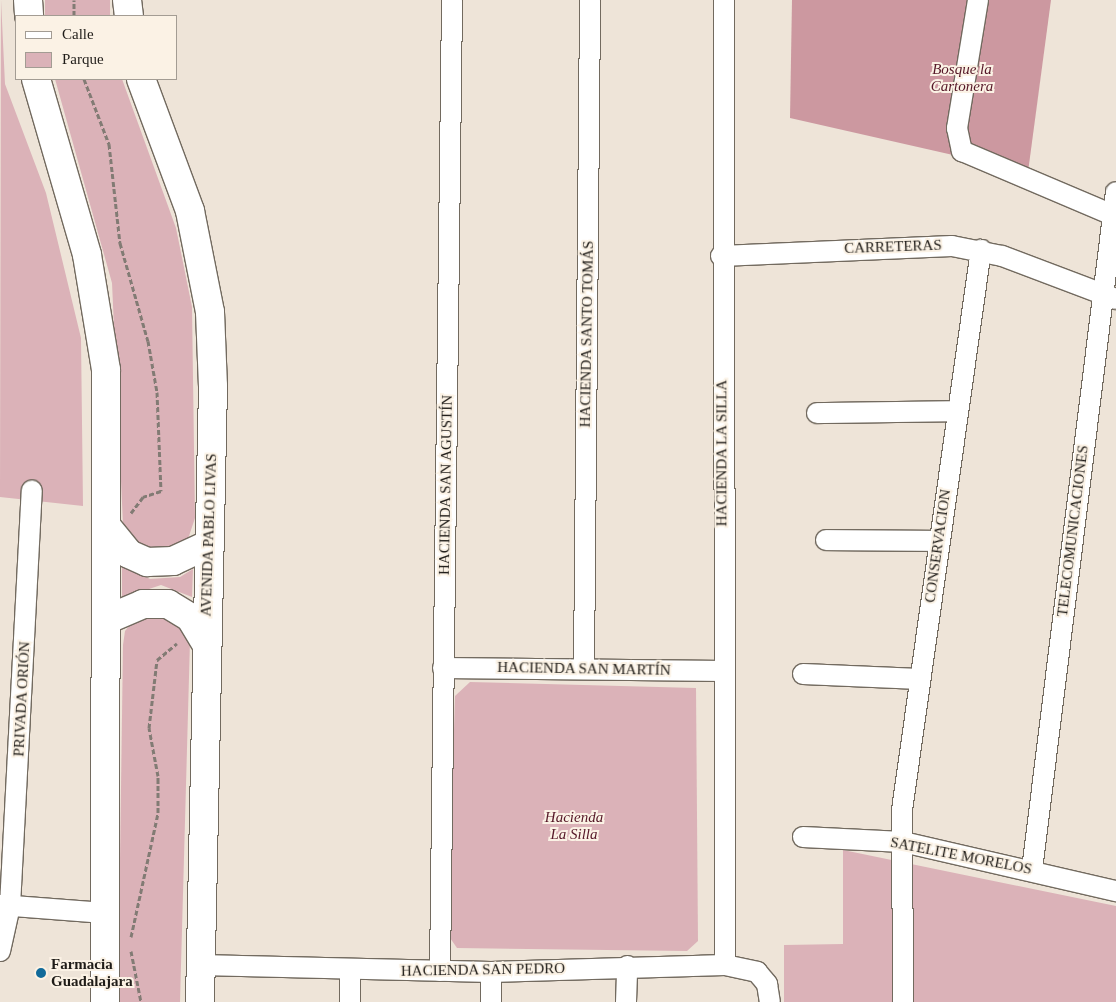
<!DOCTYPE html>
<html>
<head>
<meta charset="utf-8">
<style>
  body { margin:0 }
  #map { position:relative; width:1116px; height:1002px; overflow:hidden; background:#eee4d8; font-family:"Times New Roman",serif }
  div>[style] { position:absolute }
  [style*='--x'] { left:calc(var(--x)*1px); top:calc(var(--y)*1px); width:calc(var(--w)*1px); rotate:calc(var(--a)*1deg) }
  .green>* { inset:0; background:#dbb2b8; transform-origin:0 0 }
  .forest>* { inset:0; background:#cc98a0 }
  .path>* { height:3px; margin-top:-1.5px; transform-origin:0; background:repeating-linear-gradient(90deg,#827b74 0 5px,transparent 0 7.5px) }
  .roads { filter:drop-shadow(1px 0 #726a5f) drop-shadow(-1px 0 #726a5f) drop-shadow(0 1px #726a5f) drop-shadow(0 -1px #726a5f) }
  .street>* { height:20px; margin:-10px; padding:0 10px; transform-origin:10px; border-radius:10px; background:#fff }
  .secondary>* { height:28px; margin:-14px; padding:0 14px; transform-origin:14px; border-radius:14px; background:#fff }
  .dots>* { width:14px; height:14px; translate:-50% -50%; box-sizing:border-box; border:2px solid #fbf2e5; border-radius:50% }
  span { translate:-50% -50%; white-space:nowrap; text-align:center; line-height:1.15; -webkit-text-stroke:4px #fbf2e5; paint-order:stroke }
  .park-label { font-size:15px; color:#551727; font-style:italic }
  .street-label { font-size:15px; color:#1f1c18 }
  .poi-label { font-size:15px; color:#1f1c18; font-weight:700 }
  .left { translate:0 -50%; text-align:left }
  .legend { position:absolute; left:15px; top:15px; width:162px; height:65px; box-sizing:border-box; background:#fbf2e5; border:1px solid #a39c93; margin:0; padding:6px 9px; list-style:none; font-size:15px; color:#1f1c18 }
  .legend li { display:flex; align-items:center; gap:10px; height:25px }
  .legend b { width:25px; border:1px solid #a39c93 }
</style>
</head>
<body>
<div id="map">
  <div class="green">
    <i style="clip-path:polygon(1px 0,5px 84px,46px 193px,81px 338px,83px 506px,0 497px)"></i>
    <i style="left:45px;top:0;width:65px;height:16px"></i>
    <i style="clip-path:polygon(55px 79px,122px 79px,176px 228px,192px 307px,195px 518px,188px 539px,166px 552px,137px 545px,123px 525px,112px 283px)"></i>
    <i style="clip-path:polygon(122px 565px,150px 579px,180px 577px,193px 569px,192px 597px,161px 585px,122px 598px)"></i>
    <i style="clip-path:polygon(154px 613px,180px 622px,190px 641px,180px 1002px,118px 1002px,123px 645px,125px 631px,133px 621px)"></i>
    <i style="clip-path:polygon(470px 682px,696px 688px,698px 941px,687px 951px,457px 948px,448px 935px,455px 696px)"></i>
    <i style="clip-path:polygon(843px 850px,1116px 906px,1116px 1002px,784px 1002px,784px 945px,843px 944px)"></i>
  </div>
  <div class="forest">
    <i style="clip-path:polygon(792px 0,1051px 0,1028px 172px,790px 118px)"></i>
  </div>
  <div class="path">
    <i style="--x:74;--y:16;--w:16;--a:-90"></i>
    <i style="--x:84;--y:79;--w:70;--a:69"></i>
    <i style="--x:109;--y:144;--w:100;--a:83.7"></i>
    <i style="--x:120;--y:243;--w:102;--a:74.1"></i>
    <i style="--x:148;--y:341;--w:52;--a:80"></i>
    <i style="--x:157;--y:392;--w:99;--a:87.7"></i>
    <i style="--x:161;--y:491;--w:19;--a:162"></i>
    <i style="--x:143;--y:497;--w:20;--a:127"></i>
    <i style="--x:131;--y:937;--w:127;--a:-77.7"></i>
    <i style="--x:158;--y:813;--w:37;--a:-90"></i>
    <i style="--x:158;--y:776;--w:49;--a:-100.6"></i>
    <i style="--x:149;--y:728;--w:68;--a:-83.3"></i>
    <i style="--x:157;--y:660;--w:26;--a:-40"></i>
    <i style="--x:131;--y:951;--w:52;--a:78.9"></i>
  </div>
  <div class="roads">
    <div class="street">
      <i style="--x:724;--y:0;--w:965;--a:89.94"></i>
      <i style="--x:978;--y:0;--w:130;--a:99.3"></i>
      <i style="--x:957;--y:128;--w:24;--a:78"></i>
      <i style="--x:962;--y:151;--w:164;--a:23"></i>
      <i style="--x:721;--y:256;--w:231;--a:-2.5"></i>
      <i style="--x:952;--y:246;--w:51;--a:11.3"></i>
      <i style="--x:1002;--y:256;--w:122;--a:20.7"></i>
      <i style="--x:817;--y:413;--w:141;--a:-0.8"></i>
      <i style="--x:826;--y:540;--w:112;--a:0.5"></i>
      <i style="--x:584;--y:667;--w:667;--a:-89.48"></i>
      <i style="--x:443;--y:668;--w:281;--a:0.6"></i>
      <i style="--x:803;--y:674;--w:117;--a:2.4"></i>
      <i style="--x:803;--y:837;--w:100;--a:2.9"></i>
      <i style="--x:903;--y:842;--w:219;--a:13"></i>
      <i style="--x:1032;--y:870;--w:683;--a:-82.94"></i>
      <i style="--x:0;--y:905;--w:105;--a:4.4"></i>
      <i style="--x:0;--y:951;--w:46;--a:-77.5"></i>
      <i style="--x:10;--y:906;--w:416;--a:-87"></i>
      <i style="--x:200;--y:965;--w:291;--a:1.4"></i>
      <i style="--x:491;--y:972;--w:234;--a:-1.7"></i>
      <i style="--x:725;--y:965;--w:33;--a:12"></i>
      <i style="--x:757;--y:972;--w:16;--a:50"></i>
      <i style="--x:767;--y:984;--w:18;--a:81"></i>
      <i style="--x:440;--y:971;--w:971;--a:-89.29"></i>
      <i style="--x:350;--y:1002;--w:31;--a:-90"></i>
      <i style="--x:491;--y:1002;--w:30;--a:-90"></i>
      <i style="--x:626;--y:1002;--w:36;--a:-88"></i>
      <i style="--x:903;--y:1002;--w:192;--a:-90.3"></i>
      <i style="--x:902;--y:810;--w:566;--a:-81.97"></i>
    </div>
    <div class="secondary">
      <i style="--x:28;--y:0;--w:16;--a:86"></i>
      <i style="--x:127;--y:0;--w:16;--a:83"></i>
      <i style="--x:36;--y:79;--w:183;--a:73.8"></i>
      <i style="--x:87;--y:255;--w:117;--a:80.6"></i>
      <i style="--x:106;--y:370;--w:632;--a:90.09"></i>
      <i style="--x:141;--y:79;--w:141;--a:69.6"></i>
      <i style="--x:190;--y:211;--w:103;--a:78.8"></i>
      <i style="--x:210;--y:312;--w:74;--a:87.7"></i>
      <i style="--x:213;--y:386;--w:616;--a:91.21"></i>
      <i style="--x:108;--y:528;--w:33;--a:51"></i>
      <i style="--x:129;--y:554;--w:20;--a:24"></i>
      <i style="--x:147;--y:562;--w:26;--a:-2"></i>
      <i style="--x:173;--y:561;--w:40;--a:-25"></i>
      <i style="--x:108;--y:619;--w:38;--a:-23"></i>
      <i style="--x:143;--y:604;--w:25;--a:0"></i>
      <i style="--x:168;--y:604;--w:26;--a:31"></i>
      <i style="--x:190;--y:617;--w:31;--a:59"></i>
    </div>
  </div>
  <div class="dots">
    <i style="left:41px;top:973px;background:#116a9a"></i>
  </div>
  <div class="park-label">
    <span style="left:962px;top:78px">Bosque la<br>Cartonera</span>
    <span style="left:574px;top:826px">Hacienda<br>La Silla</span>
  </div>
  <div class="street-label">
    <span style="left:893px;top:247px;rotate:-2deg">CARRETERAS</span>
    <span style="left:587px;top:334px;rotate:-89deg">HACIENDA SANTO TOMÁS</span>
    <span style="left:722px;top:453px;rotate:-90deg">HACIENDA LA SILLA</span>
    <span style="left:446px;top:485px;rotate:-89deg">HACIENDA SAN AGUSTÍN</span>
    <span style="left:1073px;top:531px;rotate:-83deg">TELECOMUNICACIONES</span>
    <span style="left:209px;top:535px;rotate:-88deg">AVENIDA PABLO LIVAS</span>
    <span style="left:938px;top:546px;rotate:-82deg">CONSERVACION</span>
    <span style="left:584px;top:669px;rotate:1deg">HACIENDA SAN MARTÍN</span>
    <span style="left:22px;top:699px;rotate:-87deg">PRIVADA ORIÓN</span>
    <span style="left:961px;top:856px;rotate:11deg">SATELITE MORELOS</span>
    <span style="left:483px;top:970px;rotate:-1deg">HACIENDA SAN PEDRO</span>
  </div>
  <div class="poi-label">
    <span class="left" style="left:51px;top:973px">Farmacia<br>Guadalajara</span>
  </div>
  <ul class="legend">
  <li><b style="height:6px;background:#fff"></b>Calle</li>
  <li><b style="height:14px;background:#dbb2b8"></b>Parque</li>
  </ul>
</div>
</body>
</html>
